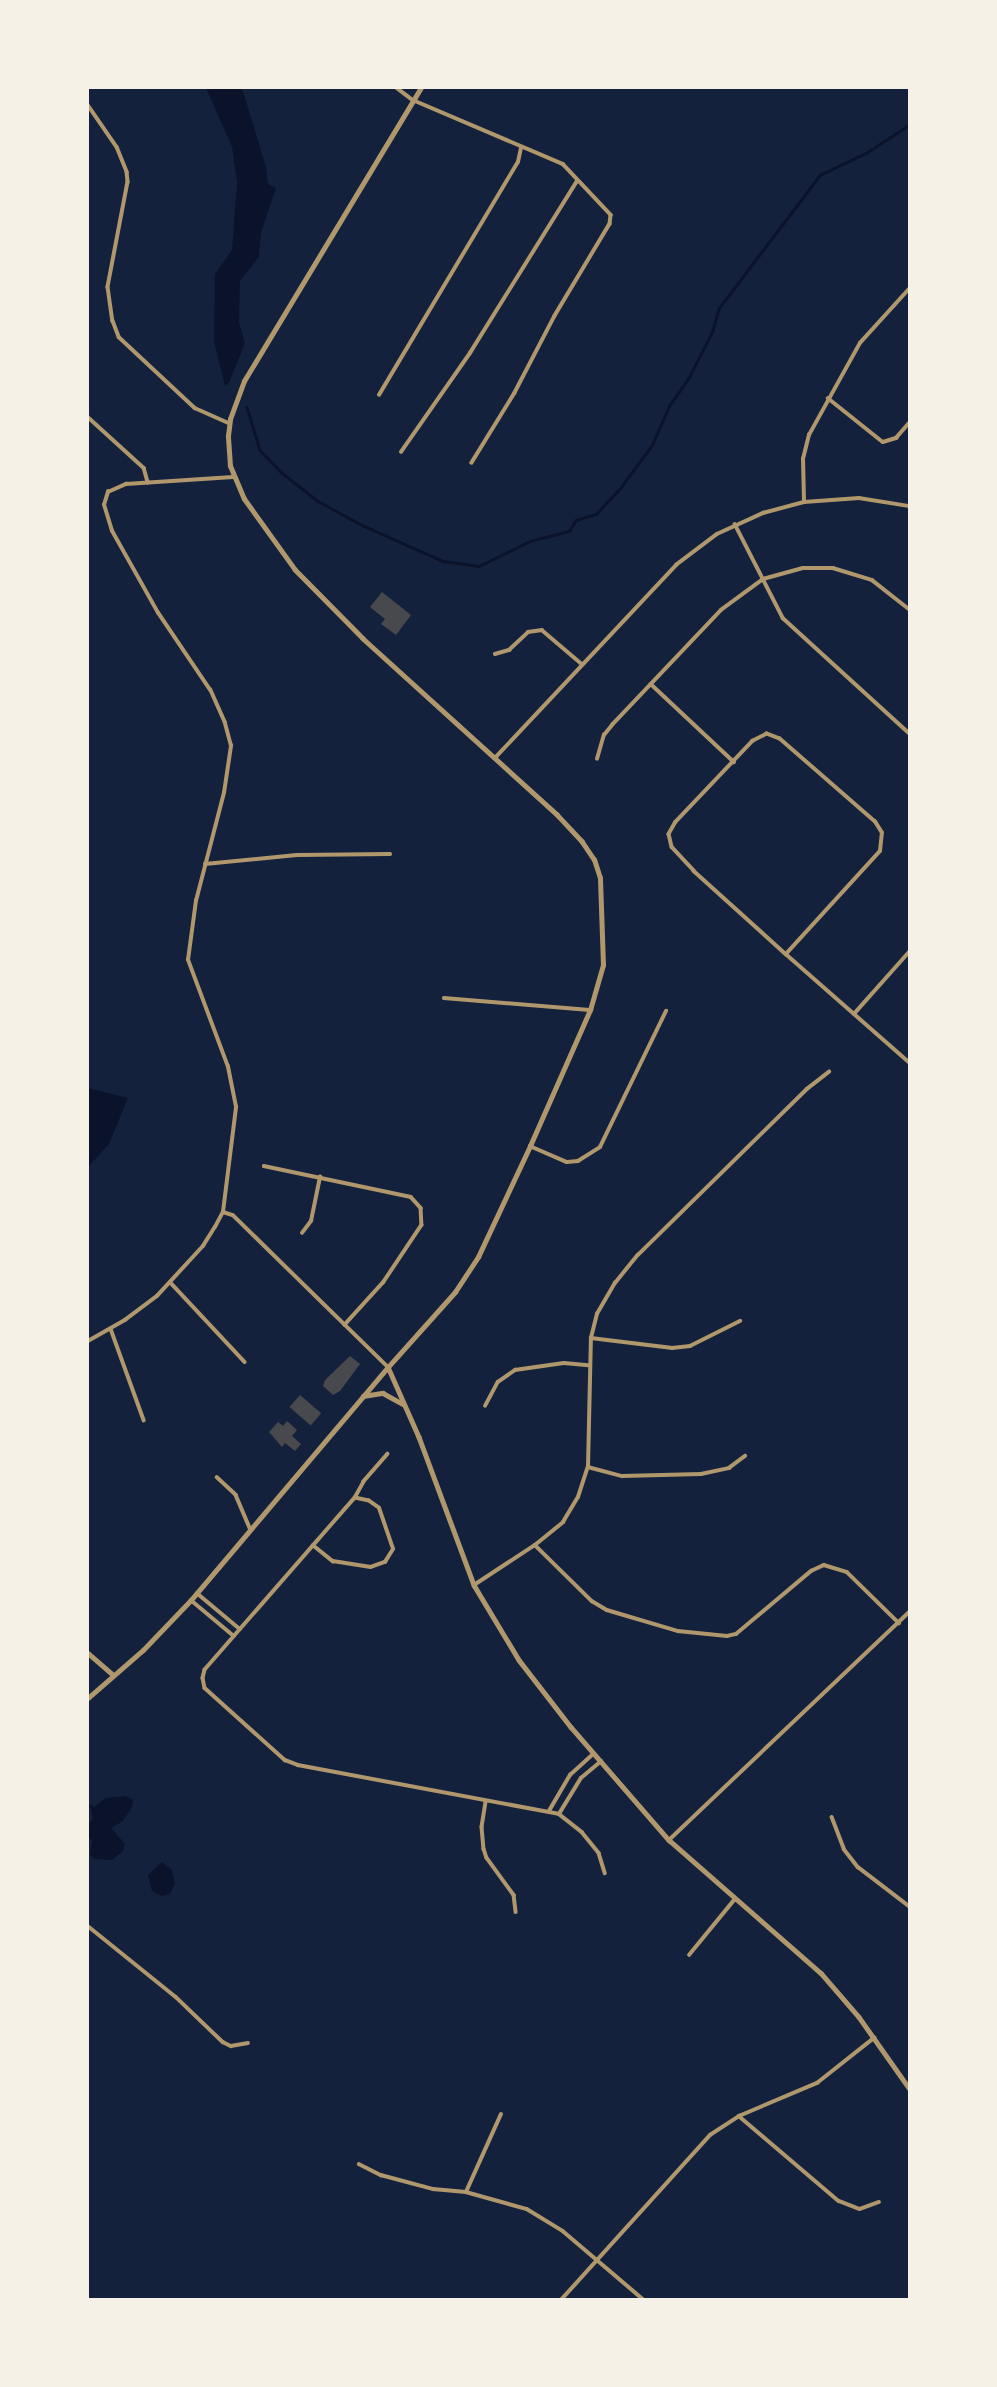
<!DOCTYPE html>
<html>
<head>
<meta charset="utf-8">
<style>
  body { margin:0 }
  #map { position:relative; width:997px; height:2387px; overflow:hidden; background:#14213d; font-family:"PT Sans",sans-serif }
  div>[style] { position:absolute }
  [style*='--x'] { left:calc(var(--x)*1px); top:calc(var(--y)*1px); width:calc(var(--w)*1px); rotate:calc(var(--a)*1deg) }
  .water>* { inset:0; background:#0b132b }
  .stream>* { height:2.5px; margin:-1.25px; padding:0 1.25px; transform-origin:1.25px; border-radius:1.25px; background:#0b132b }
  .building>* { inset:0; background:#48494c; transform-origin:0 0 }
  .minor>* { height:3.5px; margin:-1.75px; padding:0 1.75px; transform-origin:1.75px; border-radius:1.75px; background:#b1986c }
  .tertiary>* { height:4.5px; margin:-2.25px; padding:0 2.25px; transform-origin:2.25px; border-radius:2.25px; background:#b1986c }
  span { translate:-50% -50%; white-space:nowrap; text-align:center; line-height:1.15; -webkit-text-stroke:7px #f6f1e7; paint-order:stroke }
  .frame { position:absolute; inset:0; border:89px solid #f6f1e7; pointer-events:none }
</style>
</head>
<body>
<div id="map">
  <div class="water">
    <i style="clip-path:polygon(206px 88px,242px 88px,266px 167px,268px 184px,276px 188px,261px 233px,259px 257px,240px 281px,239px 322px,245px 343px,229px 383px,225px 386px,214px 342px,215px 274px,232px 250px,237px 182px,232px 147px)"></i>
    <i style="clip-path:polygon(88px 1088px,128px 1098px,109px 1144px,88px 1167px)"></i>
    <i style="clip-path:polygon(126px 1796px,133px 1800px,132px 1807px,123px 1821px,111px 1828px,125px 1844px,123px 1851px,112px 1860px,94px 1859px,90px 1855px,92px 1841px,88px 1836px,88px 1824px,93px 1819px,91px 1810px,105px 1798px)"></i>
    <i style="clip-path:polygon(162px 1862px,172px 1870px,175px 1884px,170px 1894px,162px 1896px,152px 1891px,148px 1875px)"></i>
  </div>
  <div class="stream">
    <i style="--x:247;--y:407;--w:45;--a:73.2"></i>
    <i style="--x:260;--y:450;--w:30;--a:46"></i>
    <i style="--x:281;--y:472;--w:47;--a:38.1"></i>
    <i style="--x:318;--y:501;--w:50;--a:28.6"></i>
    <i style="--x:362;--y:525;--w:89;--a:24"></i>
    <i style="--x:443;--y:561;--w:36;--a:8"></i>
    <i style="--x:479;--y:566;--w:57;--a:-26.1"></i>
    <i style="--x:530;--y:541;--w:40;--a:-14.4"></i>
    <i style="--x:569;--y:531;--w:13;--a:-58"></i>
    <i style="--x:576;--y:520;--w:21;--a:-17"></i>
    <i style="--x:596;--y:514;--w:37;--a:-47"></i>
    <i style="--x:621;--y:487;--w:52;--a:-53.6"></i>
    <i style="--x:652;--y:445;--w:43;--a:-66.4"></i>
    <i style="--x:669;--y:406;--w:33;--a:-55"></i>
    <i style="--x:688;--y:379;--w:53;--a:-62.9"></i>
    <i style="--x:712;--y:332;--w:25;--a:-74"></i>
    <i style="--x:719;--y:308;--w:167;--a:-52.8"></i>
    <i style="--x:820;--y:175;--w:51;--a:-25.6"></i>
    <i style="--x:866;--y:153;--w:51;--a:-33.1"></i>
    <i style="--x:88;--y:1805;--w:5;--a:22"></i>
  </div>
  <div class="building">
    <i style="clip-path:polygon(382px 592px,411px 615px,396px 635px,381px 624px,385px 619px,370px 607px)"></i>
    <i style="clip-path:polygon(350px 1356px,360px 1364px,340px 1391px,333px 1395px,323px 1386px,325px 1380px)"></i>
    <i style="left:300px;top:1395px;width:28px;height:16px;rotate:41deg"></i>
    <i style="clip-path:polygon(287px 1421px,297px 1430px,292px 1436px,301px 1444px,295px 1451px,285px 1443px,282px 1447px,269px 1432px,278px 1422px,283px 1426px)"></i>
  </div>
  <div class="minor">
    <i style="--x:397;--y:88;--w:20;--a:37"></i>
    <i style="--x:413;--y:100;--w:163;--a:23.1"></i>
    <i style="--x:563;--y:164;--w:70;--a:46.7"></i>
    <i style="--x:611;--y:215;--w:9;--a:96"></i>
    <i style="--x:610;--y:224;--w:107;--a:120.9"></i>
    <i style="--x:555;--y:316;--w:87;--a:117.5"></i>
    <i style="--x:515;--y:393;--w:82;--a:121.6"></i>
    <i style="--x:88;--y:105;--w:51;--a:55.4"></i>
    <i style="--x:117;--y:147;--w:27;--a:68"></i>
    <i style="--x:127;--y:172;--w:10;--a:84"></i>
    <i style="--x:128;--y:182;--w:107;--a:100.8"></i>
    <i style="--x:108;--y:287;--w:34;--a:82"></i>
    <i style="--x:113;--y:321;--w:17;--a:69"></i>
    <i style="--x:119;--y:337;--w:104;--a:43.1"></i>
    <i style="--x:195;--y:408;--w:37;--a:24"></i>
    <i style="--x:379;--y:395;--w:271;--a:-59.2"></i>
    <i style="--x:518;--y:162;--w:14;--a:-78"></i>
    <i style="--x:828;--y:398;--w:70;--a:38.7"></i>
    <i style="--x:883;--y:442;--w:14;--a:-17"></i>
    <i style="--x:896;--y:438;--w:20;--a:-49"></i>
    <i style="--x:88;--y:417;--w:76;--a:42.3"></i>
    <i style="--x:144;--y:468;--w:15;--a:74"></i>
    <i style="--x:401;--y:452;--w:121;--a:-55.1"></i>
    <i style="--x:470;--y:353;--w:203;--a:-58.1"></i>
    <i style="--x:804;--y:502;--w:43;--a:-91.3"></i>
    <i style="--x:803;--y:459;--w:25;--a:-76"></i>
    <i style="--x:809;--y:435;--w:105;--a:-61"></i>
    <i style="--x:860;--y:343;--w:73;--a:-47.8"></i>
    <i style="--x:735;--y:524;--w:106;--a:62.9"></i>
    <i style="--x:783;--y:618;--w:171;--a:42.4"></i>
    <i style="--x:495;--y:654;--w:15;--a:-16"></i>
    <i style="--x:509;--y:650;--w:26;--a:-43"></i>
    <i style="--x:528;--y:632;--w:14;--a:-8"></i>
    <i style="--x:542;--y:630;--w:52;--a:40.4"></i>
    <i style="--x:651;--y:684;--w:114;--a:43.2"></i>
    <i style="--x:495;--y:758;--w:265;--a:-46.8"></i>
    <i style="--x:676;--y:565;--w:51;--a:-37.1"></i>
    <i style="--x:717;--y:534;--w:51;--a:-24.5"></i>
    <i style="--x:763;--y:513;--w:42;--a:-15"></i>
    <i style="--x:804;--y:502;--w:55;--a:-4.2"></i>
    <i style="--x:859;--y:498;--w:51;--a:9.1"></i>
    <i style="--x:597;--y:759;--w:25;--a:-74"></i>
    <i style="--x:604;--y:735;--w:13;--a:-51"></i>
    <i style="--x:612;--y:725;--w:158;--a:-46.5"></i>
    <i style="--x:721;--y:610;--w:52;--a:-36.4"></i>
    <i style="--x:763;--y:579;--w:41;--a:-15.4"></i>
    <i style="--x:803;--y:568;--w:30;--a:0"></i>
    <i style="--x:833;--y:568;--w:41;--a:17.1"></i>
    <i style="--x:872;--y:580;--w:47;--a:38.1"></i>
    <i style="--x:205;--y:864;--w:92;--a:-5.6"></i>
    <i style="--x:297;--y:855;--w:93;--a:-0.6"></i>
    <i style="--x:786;--y:954;--w:139;--a:-47.6"></i>
    <i style="--x:880;--y:851;--w:18;--a:-84"></i>
    <i style="--x:882;--y:833;--w:13;--a:-122"></i>
    <i style="--x:875;--y:822;--w:126;--a:-138.9"></i>
    <i style="--x:780;--y:739;--w:14;--a:-159"></i>
    <i style="--x:767;--y:734;--w:16;--a:153"></i>
    <i style="--x:753;--y:741;--w:112;--a:133.5"></i>
    <i style="--x:676;--y:822;--w:14;--a:120"></i>
    <i style="--x:669;--y:834;--w:13;--a:77"></i>
    <i style="--x:672;--y:847;--w:33;--a:47"></i>
    <i style="--x:694;--y:871;--w:124;--a:42.1"></i>
    <i style="--x:786;--y:954;--w:164;--a:41.3"></i>
    <i style="--x:444;--y:998;--w:146;--a:4.7"></i>
    <i style="--x:854;--y:1014;--w:83;--a:-48.4"></i>
    <i style="--x:530;--y:1146;--w:40;--a:23.4"></i>
    <i style="--x:567;--y:1162;--w:11;--a:-5"></i>
    <i style="--x:578;--y:1161;--w:26;--a:-32"></i>
    <i style="--x:600;--y:1147;--w:151;--a:-64.1"></i>
    <i style="--x:264;--y:1166;--w:150;--a:11.9"></i>
    <i style="--x:411;--y:1197;--w:15;--a:48"></i>
    <i style="--x:421;--y:1208;--w:17;--a:87"></i>
    <i style="--x:422;--y:1225;--w:69;--a:123.7"></i>
    <i style="--x:384;--y:1282;--w:58;--a:132.2"></i>
    <i style="--x:223;--y:1212;--w:10;--a:17"></i>
    <i style="--x:233;--y:1215;--w:217;--a:44.4"></i>
    <i style="--x:302;--y:1233;--w:15;--a:-53"></i>
    <i style="--x:311;--y:1221;--w:45;--a:-78.4"></i>
    <i style="--x:171;--y:1283;--w:108;--a:46.9"></i>
    <i style="--x:111;--y:1329;--w:97;--a:70.1"></i>
    <i style="--x:591;--y:1338;--w:82;--a:7"></i>
    <i style="--x:672;--y:1348;--w:18;--a:-6"></i>
    <i style="--x:690;--y:1346;--w:56;--a:-26.6"></i>
    <i style="--x:88;--y:1341;--w:43;--a:-29.6"></i>
    <i style="--x:125;--y:1320;--w:40;--a:-37"></i>
    <i style="--x:157;--y:1296;--w:68;--a:-47.4"></i>
    <i style="--x:203;--y:1246;--w:22;--a:-58"></i>
    <i style="--x:215;--y:1227;--w:17;--a:-62"></i>
    <i style="--x:223;--y:1212;--w:106;--a:-82.9"></i>
    <i style="--x:236;--y:1107;--w:41;--a:-101.3"></i>
    <i style="--x:228;--y:1067;--w:114;--a:-110.5"></i>
    <i style="--x:188;--y:960;--w:60;--a:-82.3"></i>
    <i style="--x:196;--y:901;--w:112;--a:-75.5"></i>
    <i style="--x:224;--y:793;--w:48;--a:-81.5"></i>
    <i style="--x:231;--y:746;--w:24;--a:-105"></i>
    <i style="--x:225;--y:723;--w:36;--a:-114"></i>
    <i style="--x:210;--y:690;--w:93;--a:-124"></i>
    <i style="--x:158;--y:613;--w:94;--a:-119.3"></i>
    <i style="--x:112;--y:531;--w:27;--a:-107"></i>
    <i style="--x:104;--y:505;--w:14;--a:-73"></i>
    <i style="--x:108;--y:492;--w:20;--a:-24"></i>
    <i style="--x:126;--y:484;--w:107;--a:-3.7"></i>
    <i style="--x:485;--y:1406;--w:27;--a:-62"></i>
    <i style="--x:498;--y:1382;--w:21;--a:-35"></i>
    <i style="--x:515;--y:1370;--w:49;--a:-8.1"></i>
    <i style="--x:564;--y:1363;--w:24;--a:5"></i>
    <i style="--x:388;--y:1454;--w:37;--a:131"></i>
    <i style="--x:364;--y:1482;--w:18;--a:119"></i>
    <i style="--x:355;--y:1498;--w:228;--a:131.1"></i>
    <i style="--x:205;--y:1670;--w:8;--a:104"></i>
    <i style="--x:203;--y:1678;--w:10;--a:79"></i>
    <i style="--x:205;--y:1688;--w:108;--a:42"></i>
    <i style="--x:285;--y:1760;--w:14;--a:21"></i>
    <i style="--x:298;--y:1765;--w:266;--a:10.6"></i>
    <i style="--x:559;--y:1814;--w:29;--a:38"></i>
    <i style="--x:582;--y:1832;--w:27;--a:51"></i>
    <i style="--x:599;--y:1853;--w:21;--a:73"></i>
    <i style="--x:588;--y:1467;--w:35;--a:15"></i>
    <i style="--x:622;--y:1476;--w:79;--a:-1.5"></i>
    <i style="--x:701;--y:1474;--w:29;--a:-12"></i>
    <i style="--x:729;--y:1468;--w:20;--a:-37"></i>
    <i style="--x:217;--y:1477;--w:26;--a:43"></i>
    <i style="--x:236;--y:1495;--w:36;--a:67"></i>
    <i style="--x:313;--y:1545;--w:26;--a:39"></i>
    <i style="--x:333;--y:1561;--w:38;--a:9"></i>
    <i style="--x:371;--y:1567;--w:15;--a:-20"></i>
    <i style="--x:385;--y:1562;--w:15;--a:-58"></i>
    <i style="--x:393;--y:1549;--w:43;--a:-108.9"></i>
    <i style="--x:379;--y:1508;--w:12;--a:-145"></i>
    <i style="--x:369;--y:1501;--w:14;--a:-168"></i>
    <i style="--x:535;--y:1545;--w:80;--a:44.5"></i>
    <i style="--x:592;--y:1601;--w:17;--a:31"></i>
    <i style="--x:607;--y:1610;--w:74;--a:16.5"></i>
    <i style="--x:678;--y:1631;--w:49;--a:5.8"></i>
    <i style="--x:727;--y:1636;--w:9;--a:-13"></i>
    <i style="--x:736;--y:1634;--w:98;--a:-40"></i>
    <i style="--x:811;--y:1571;--w:14;--a:-25"></i>
    <i style="--x:824;--y:1565;--w:24;--a:17"></i>
    <i style="--x:847;--y:1572;--w:73;--a:44.4"></i>
    <i style="--x:474;--y:1585;--w:73;--a:-33.3"></i>
    <i style="--x:535;--y:1545;--w:36;--a:-39"></i>
    <i style="--x:563;--y:1522;--w:29;--a:-59"></i>
    <i style="--x:578;--y:1497;--w:32;--a:-72"></i>
    <i style="--x:588;--y:1467;--w:129;--a:-88.7"></i>
    <i style="--x:591;--y:1338;--w:25;--a:-76"></i>
    <i style="--x:597;--y:1314;--w:36;--a:-60"></i>
    <i style="--x:615;--y:1283;--w:36;--a:-51"></i>
    <i style="--x:638;--y:1255;--w:237;--a:-44.5"></i>
    <i style="--x:807;--y:1089;--w:28;--a:-38"></i>
    <i style="--x:197;--y:1593;--w:56;--a:39.9"></i>
    <i style="--x:191;--y:1600;--w:56;--a:39.9"></i>
    <i style="--x:486;--y:1802;--w:25;--a:99"></i>
    <i style="--x:482;--y:1827;--w:22;--a:85"></i>
    <i style="--x:484;--y:1849;--w:9;--a:72"></i>
    <i style="--x:487;--y:1858;--w:46;--a:53.9"></i>
    <i style="--x:514;--y:1895;--w:17;--a:83"></i>
    <i style="--x:549;--y:1811;--w:42;--a:-59.7"></i>
    <i style="--x:570;--y:1775;--w:31;--a:-42"></i>
    <i style="--x:559;--y:1814;--w:42;--a:-58.6"></i>
    <i style="--x:581;--y:1778;--w:26;--a:-40"></i>
    <i style="--x:832;--y:1817;--w:34;--a:69"></i>
    <i style="--x:844;--y:1849;--w:23;--a:52"></i>
    <i style="--x:858;--y:1867;--w:64;--a:37.4"></i>
    <i style="--x:669;--y:1840;--w:331;--a:-43.5"></i>
    <i style="--x:88;--y:1926;--w:113;--a:38.9"></i>
    <i style="--x:176;--y:1997;--w:65;--a:43.8"></i>
    <i style="--x:223;--y:2042;--w:9;--a:27"></i>
    <i style="--x:231;--y:2046;--w:17;--a:-10"></i>
    <i style="--x:689;--y:1955;--w:72;--a:-50.6"></i>
    <i style="--x:739;--y:2116;--w:131;--a:40.4"></i>
    <i style="--x:839;--y:2201;--w:22;--a:21"></i>
    <i style="--x:860;--y:2209;--w:20;--a:-20"></i>
    <i style="--x:359;--y:2164;--w:25;--a:27"></i>
    <i style="--x:381;--y:2175;--w:54;--a:15.1"></i>
    <i style="--x:433;--y:2189;--w:33;--a:5"></i>
    <i style="--x:466;--y:2192;--w:63;--a:15.6"></i>
    <i style="--x:527;--y:2209;--w:42;--a:31.4"></i>
    <i style="--x:563;--y:2231;--w:106;--a:40.4"></i>
    <i style="--x:466;--y:2192;--w:85;--a:-65.8"></i>
    <i style="--x:561;--y:2300;--w:222;--a:-47.9"></i>
    <i style="--x:710;--y:2135;--w:35;--a:-33"></i>
    <i style="--x:739;--y:2116;--w:85;--a:-22.9"></i>
    <i style="--x:817;--y:2083;--w:73;--a:-38.3"></i>
  </div>
  <div class="tertiary">
    <i style="--x:388;--y:1367;--w:77;--a:66.1"></i>
    <i style="--x:419;--y:1437;--w:158;--a:69.6"></i>
    <i style="--x:474;--y:1585;--w:87;--a:59"></i>
    <i style="--x:519;--y:1660;--w:85;--a:52.2"></i>
    <i style="--x:571;--y:1727;--w:150;--a:49.1"></i>
    <i style="--x:669;--y:1840;--w:202;--a:41.2"></i>
    <i style="--x:821;--y:1973;--w:58;--a:49.2"></i>
    <i style="--x:859;--y:2017;--w:87;--a:54.8"></i>
    <i style="--x:363;--y:1396;--w:20;--a:-9"></i>
    <i style="--x:383;--y:1393;--w:23;--a:29"></i>
    <i style="--x:88;--y:1653;--w:33;--a:41"></i>
    <i style="--x:88;--y:1698;--w:73;--a:-41.1"></i>
    <i style="--x:143;--y:1650;--w:69;--a:-46.2"></i>
    <i style="--x:191;--y:1600;--w:305;--a:-49.8"></i>
    <i style="--x:388;--y:1367;--w:101;--a:-48.2"></i>
    <i style="--x:455;--y:1292;--w:42;--a:-56.7"></i>
    <i style="--x:478;--y:1257;--w:123;--a:-64.9"></i>
    <i style="--x:530;--y:1146;--w:149;--a:-66.2"></i>
    <i style="--x:590;--y:1010;--w:47;--a:-73.9"></i>
    <i style="--x:603;--y:965;--w:87;--a:-92"></i>
    <i style="--x:600;--y:878;--w:19;--a:-108"></i>
    <i style="--x:594;--y:860;--w:22;--a:-124"></i>
    <i style="--x:582;--y:842;--w:37;--a:-133"></i>
    <i style="--x:557;--y:815;--w:262;--a:-137.8"></i>
    <i style="--x:363;--y:639;--w:97;--a:-134.6"></i>
    <i style="--x:295;--y:570;--w:87;--a:-125.7"></i>
    <i style="--x:244;--y:499;--w:36;--a:-113"></i>
    <i style="--x:230;--y:466;--w:30;--a:-94"></i>
    <i style="--x:228;--y:436;--w:17;--a:-83"></i>
    <i style="--x:230;--y:419;--w:40;--a:-69.8"></i>
    <i style="--x:244;--y:381;--w:342;--a:-58.9"></i>
  </div>
  <div class="frame"></div>
</div>
</body>
</html>
